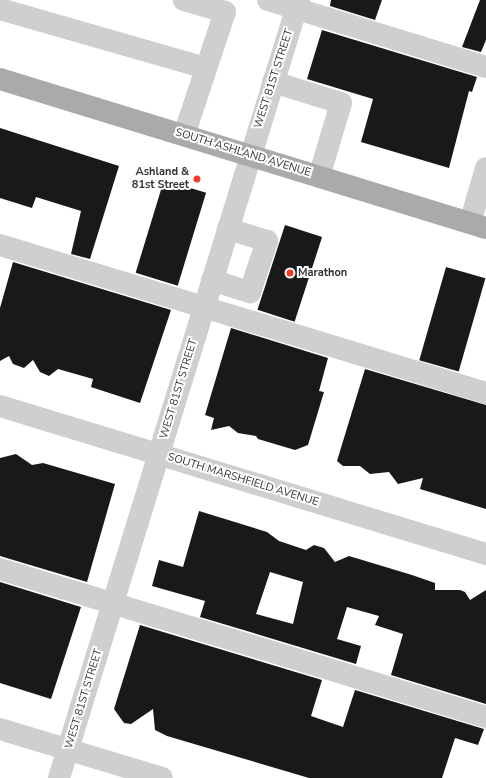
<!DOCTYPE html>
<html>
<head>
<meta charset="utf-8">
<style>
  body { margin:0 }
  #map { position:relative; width:486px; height:778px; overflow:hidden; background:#fff; font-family:"Nunito Sans",sans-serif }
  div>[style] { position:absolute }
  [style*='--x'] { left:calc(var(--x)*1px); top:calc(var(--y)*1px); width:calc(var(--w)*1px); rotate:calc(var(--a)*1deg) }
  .building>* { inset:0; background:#191919; transform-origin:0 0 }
  .minor>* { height:22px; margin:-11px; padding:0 11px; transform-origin:11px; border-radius:11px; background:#cfcfcf }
  .major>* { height:22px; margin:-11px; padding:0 11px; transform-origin:11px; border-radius:11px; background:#aaa }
  .dots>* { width:11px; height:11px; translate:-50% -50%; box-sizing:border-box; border:2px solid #fff; border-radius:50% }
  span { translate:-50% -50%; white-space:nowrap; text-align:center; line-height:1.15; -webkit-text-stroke:4px #fff; paint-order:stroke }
  .street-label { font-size:11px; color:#323232 }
  .poi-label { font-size:11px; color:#323232; font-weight:700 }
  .right { translate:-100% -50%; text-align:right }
  .left { translate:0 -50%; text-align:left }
</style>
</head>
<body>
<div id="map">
  <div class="building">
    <i style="clip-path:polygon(331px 0,382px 0,375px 20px,330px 6px)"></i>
    <i style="clip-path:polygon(480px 0,486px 0,486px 40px,481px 52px,462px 47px)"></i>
    <i style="clip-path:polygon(322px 30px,477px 77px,472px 92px,469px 91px,449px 168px,361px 142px,373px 99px,307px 79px)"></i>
    <i style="clip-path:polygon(0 128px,119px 166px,90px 259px,71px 254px,81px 211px,36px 197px,32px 208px,0 198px)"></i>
    <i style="left:164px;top:180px;width:44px;height:97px;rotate:17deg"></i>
    <i style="left:285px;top:225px;width:39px;height:89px;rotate:18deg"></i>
    <i style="clip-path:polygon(13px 262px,171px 310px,140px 403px,91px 387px,93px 379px,58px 369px,49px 376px,40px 372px,33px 360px,24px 368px,13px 364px,9px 356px,0 361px,0 308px)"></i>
    <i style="left:446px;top:267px;width:41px;height:97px;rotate:16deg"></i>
    <i style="clip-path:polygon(231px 328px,328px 358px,319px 391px,324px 392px,308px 445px,295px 450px,258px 439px,256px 436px,238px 433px,229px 426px,211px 430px,214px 418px,205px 415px)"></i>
    <i style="clip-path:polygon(365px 369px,486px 405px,486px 509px,420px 489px,423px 478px,398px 484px,389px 472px,370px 474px,360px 466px,343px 466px,337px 461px)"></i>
    <i style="clip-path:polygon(16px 454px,32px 465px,43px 463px,115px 484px,87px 582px,0 556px,0 458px)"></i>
    <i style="clip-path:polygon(evenodd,199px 511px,267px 532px,279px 541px,306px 550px,314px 545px,324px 548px,335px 562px,349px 556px,412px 575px,435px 583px,435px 590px,460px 590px,465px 592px,470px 600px,486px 590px,486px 704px,391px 675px,403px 634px,375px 625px,379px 616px,347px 607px,337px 639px,361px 646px,356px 664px,200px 617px,205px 601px,152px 586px,159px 560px,183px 567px,199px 511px,270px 572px,303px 582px,293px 624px,256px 614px,270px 572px)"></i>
    <i style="clip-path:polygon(0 582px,81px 607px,51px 699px,0 683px)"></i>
    <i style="clip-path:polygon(140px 625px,322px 680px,311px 716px,343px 727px,355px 690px,484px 729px,478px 745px,455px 738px,442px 778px,309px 778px,167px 736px,155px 730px,153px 709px,131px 724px,124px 723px,114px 709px)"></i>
  </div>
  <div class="minor">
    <i style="--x:268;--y:0;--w:228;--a:17.1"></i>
    <i style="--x:0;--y:9;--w:214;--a:16"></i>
    <i style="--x:273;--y:82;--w:71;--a:17.2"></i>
    <i style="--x:341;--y:103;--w:77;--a:106.6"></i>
    <i style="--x:184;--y:135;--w:130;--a:-71.6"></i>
    <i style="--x:225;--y:12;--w:43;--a:-163.7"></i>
    <i style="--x:470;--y:223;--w:57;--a:-73.8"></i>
    <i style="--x:0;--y:245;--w:508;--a:16.94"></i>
    <i style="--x:212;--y:280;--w:40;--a:18"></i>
    <i style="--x:250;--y:292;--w:54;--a:-71.6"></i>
    <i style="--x:267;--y:241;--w:41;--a:-162.9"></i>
    <i style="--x:0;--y:406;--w:508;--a:16.94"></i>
    <i style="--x:0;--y:569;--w:508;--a:16.94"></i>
    <i style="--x:0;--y:729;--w:169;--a:16.8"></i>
    <i style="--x:59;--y:778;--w:814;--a:-72.86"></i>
  </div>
  <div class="major">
    <i style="--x:0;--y:79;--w:508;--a:17.04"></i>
  </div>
  <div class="dots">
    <i style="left:197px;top:179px;background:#f43a29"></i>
    <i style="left:290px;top:273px;background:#f43a29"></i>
  </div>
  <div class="street-label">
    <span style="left:274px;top:79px;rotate:-72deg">WEST 81ST STREET</span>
    <span style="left:243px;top:153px;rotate:17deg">SOUTH ASHLAND AVENUE</span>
    <span style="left:179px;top:389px;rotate:-73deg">WEST 81ST STREET</span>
    <span style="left:243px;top:480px;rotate:17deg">SOUTH MARSHFIELD AVENUE</span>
    <span style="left:84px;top:699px;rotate:-73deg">WEST 81ST STREET</span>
  </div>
  <div class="poi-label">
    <span class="right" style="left:189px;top:179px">Ashland &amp;<br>81st Street</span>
    <span class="left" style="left:298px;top:273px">Marathon</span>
  </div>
</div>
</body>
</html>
